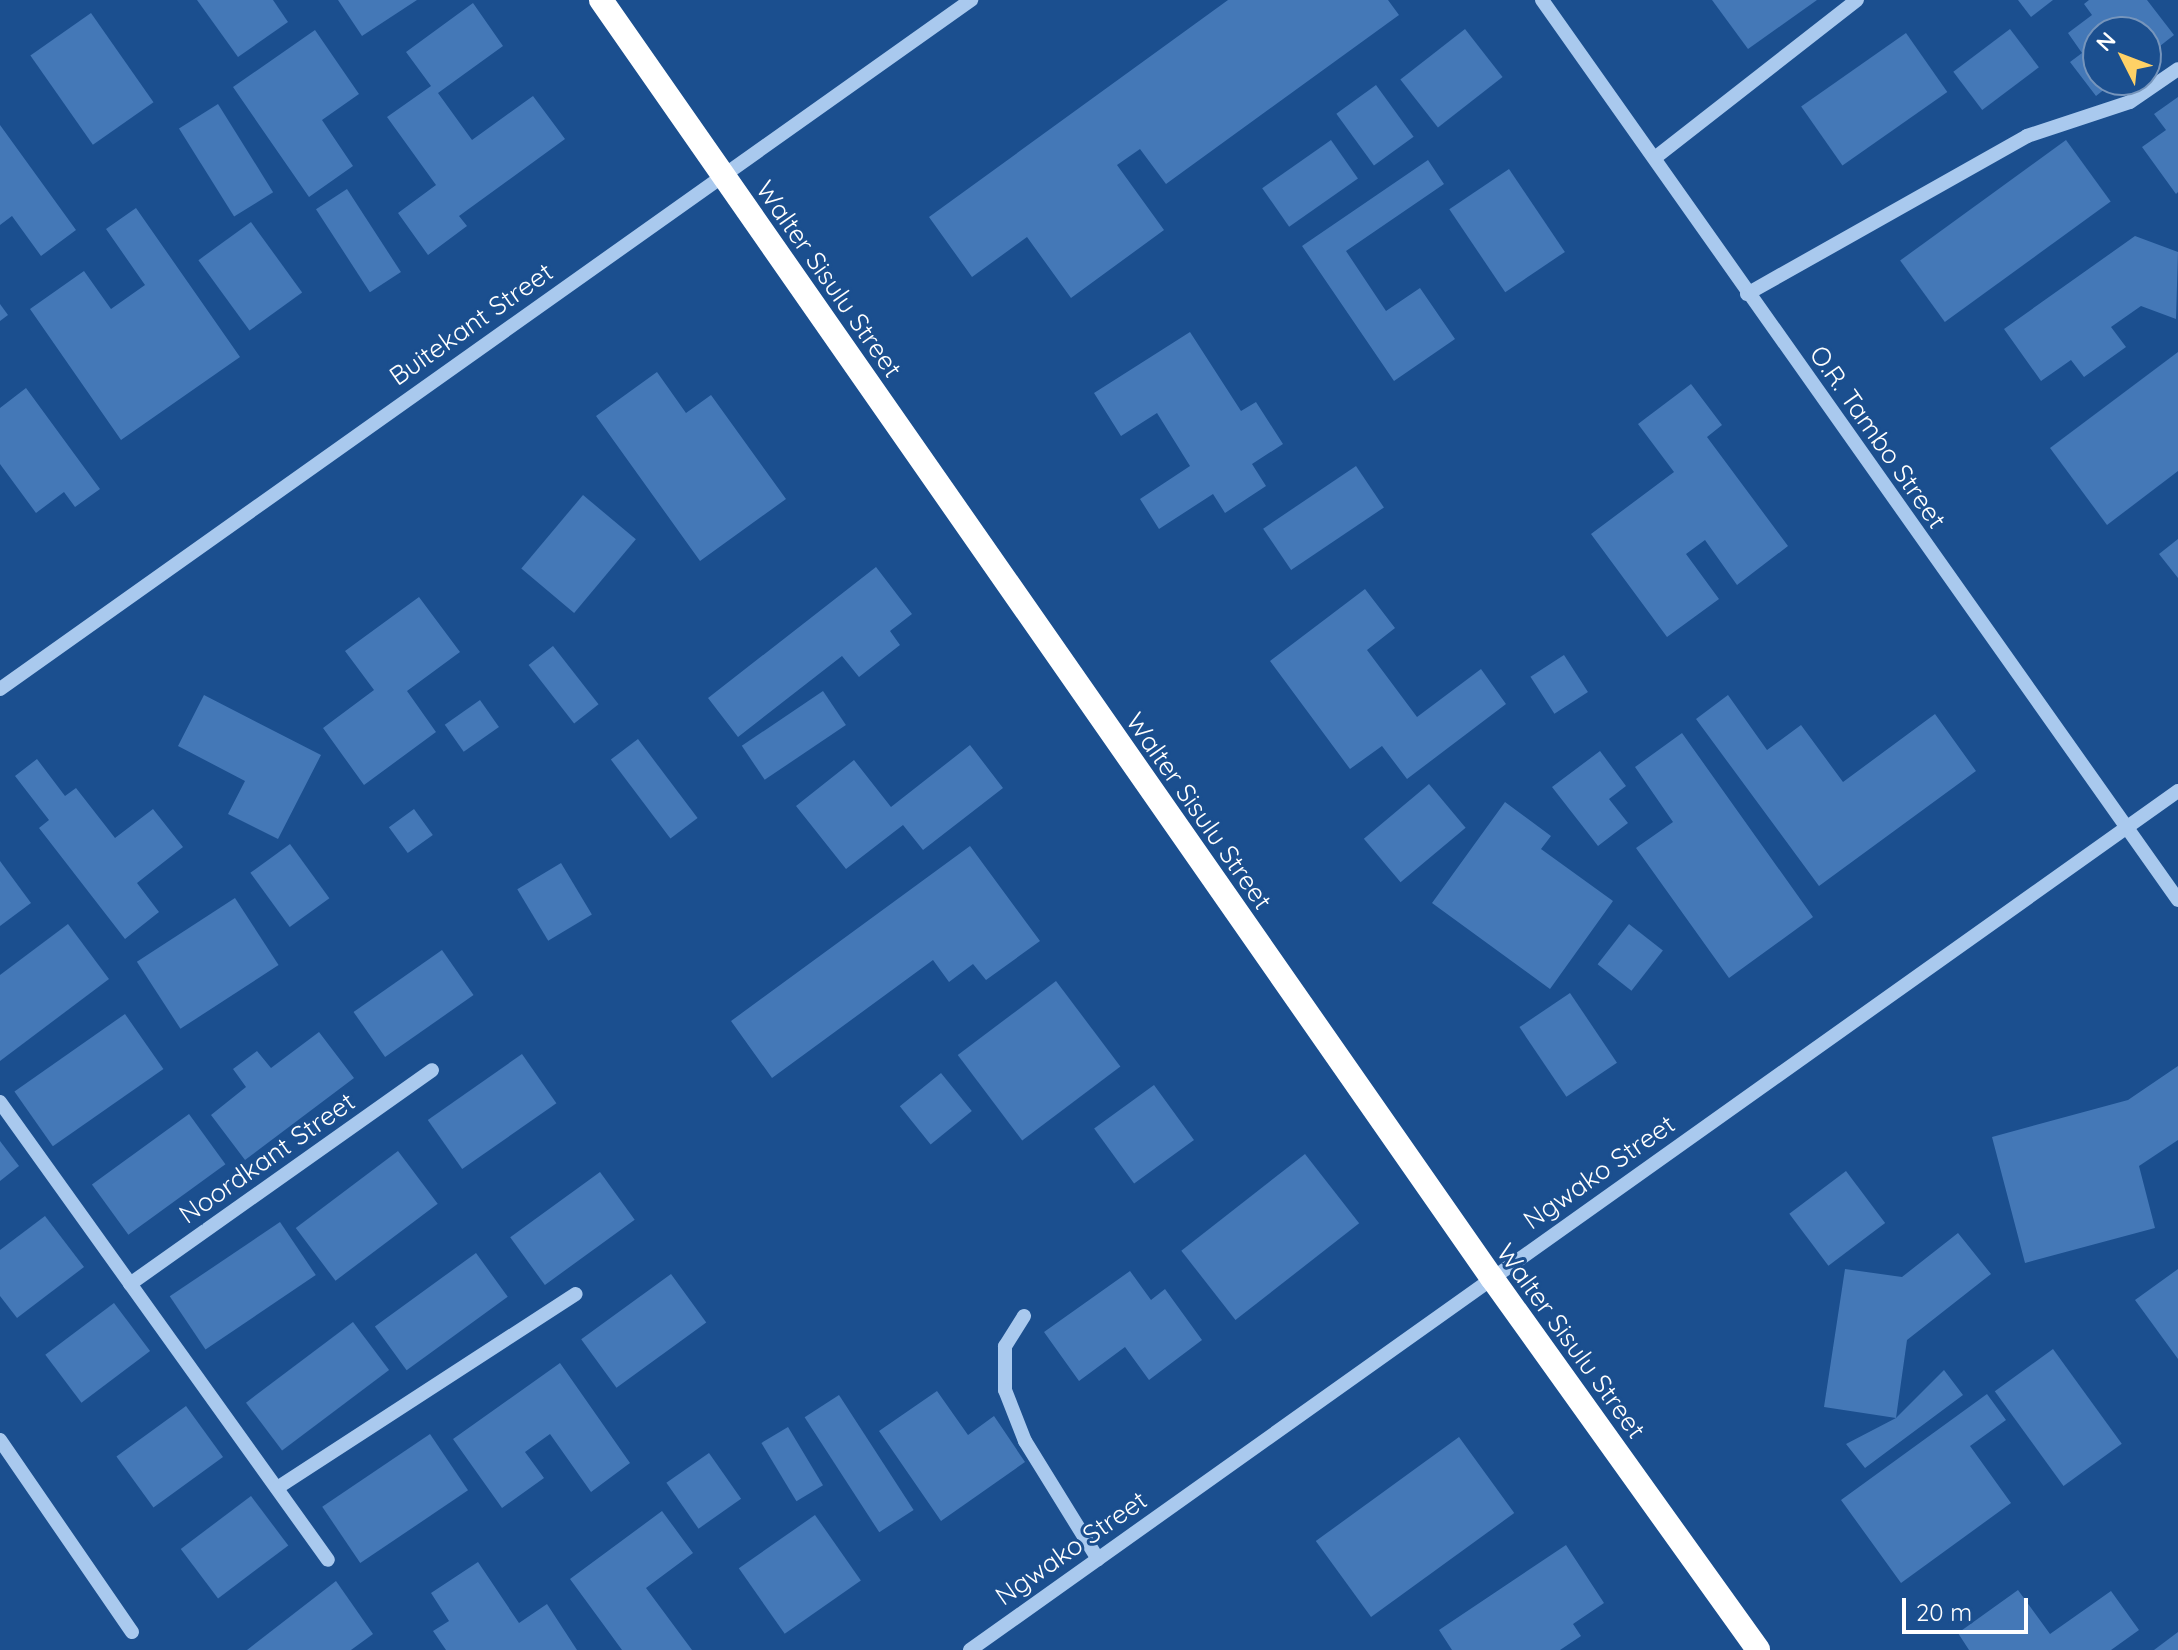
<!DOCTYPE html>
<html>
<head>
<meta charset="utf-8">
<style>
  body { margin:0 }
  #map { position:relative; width:2178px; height:1650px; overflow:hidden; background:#1b4f8f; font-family:Quicksand,sans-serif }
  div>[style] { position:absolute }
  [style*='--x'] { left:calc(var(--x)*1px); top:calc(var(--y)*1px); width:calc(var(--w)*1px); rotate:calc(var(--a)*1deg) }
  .building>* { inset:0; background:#4478b7; transform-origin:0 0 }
  .minor>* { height:14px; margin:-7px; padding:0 7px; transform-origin:7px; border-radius:7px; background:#a9c9ee }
  .highway>* { height:24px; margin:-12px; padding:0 12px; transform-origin:12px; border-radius:12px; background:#fff }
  span { translate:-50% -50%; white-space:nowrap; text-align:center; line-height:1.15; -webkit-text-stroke:6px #1b4f8f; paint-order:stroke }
  .street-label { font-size:26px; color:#fff }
  .north { position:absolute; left:2082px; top:16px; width:80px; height:80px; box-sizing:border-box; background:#1b4f8f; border:2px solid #7695bc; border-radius:50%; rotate:312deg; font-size:22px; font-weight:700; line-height:32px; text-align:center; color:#fff }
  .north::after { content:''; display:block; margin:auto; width:28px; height:36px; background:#ffd166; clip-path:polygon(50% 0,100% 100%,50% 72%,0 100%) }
  .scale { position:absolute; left:1902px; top:1598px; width:126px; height:36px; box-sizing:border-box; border:4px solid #fff; border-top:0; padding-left:10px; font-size:24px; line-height:28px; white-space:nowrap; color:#fff; -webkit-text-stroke:6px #1b4f8f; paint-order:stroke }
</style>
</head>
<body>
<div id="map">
  <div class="building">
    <i style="clip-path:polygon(197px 0,273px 0,288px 22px,238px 57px)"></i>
    <i style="clip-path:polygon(338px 0,417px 0,362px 36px)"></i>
    <i style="clip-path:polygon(1228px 0,1388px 0,1399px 15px,1166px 184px,1140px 149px,1117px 165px,1164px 230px,1071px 298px,1027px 237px,972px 277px,929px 217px)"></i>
    <i style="clip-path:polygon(1712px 0,1817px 0,1748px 49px)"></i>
    <i style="clip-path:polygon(2018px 0,2053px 0,2031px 17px)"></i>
    <i style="clip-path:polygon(2089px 0,2147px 0,2174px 35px,2146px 57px,2146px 32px,2098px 32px,2098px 80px,2116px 80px,2096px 96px,2070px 62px,2082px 53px,2068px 33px,2092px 15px,2084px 4px)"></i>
    <i style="clip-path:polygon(473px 3px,503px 46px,438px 93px,472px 140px,533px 96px,565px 139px,459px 216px,467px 226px,428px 255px,398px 213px,436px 185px,387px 117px,431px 86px,406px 52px)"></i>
    <i style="left:91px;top:13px;width:109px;height:74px;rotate:55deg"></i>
    <i style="left:1465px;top:29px;width:61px;height:82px;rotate:52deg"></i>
    <i style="left:2010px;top:29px;width:48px;height:71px;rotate:53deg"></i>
    <i style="clip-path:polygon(315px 30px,359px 94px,322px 120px,353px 166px,309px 197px,233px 87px)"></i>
    <i style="left:1906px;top:33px;width:72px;height:128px;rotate:55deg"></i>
    <i style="left:1376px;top:85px;width:64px;height:49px;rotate:54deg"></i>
    <i style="clip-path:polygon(2178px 97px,2178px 192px,2176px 194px,2142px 147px,2166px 130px,2154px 114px)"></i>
    <i style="left:218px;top:104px;width:104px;height:46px;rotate:58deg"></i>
    <i style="clip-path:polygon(0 125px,76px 230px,41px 256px,12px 216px,0 225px)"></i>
    <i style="left:1331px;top:140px;width:47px;height:84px;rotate:55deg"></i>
    <i style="left:2066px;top:140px;width:76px;height:205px;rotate:54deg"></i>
    <i style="clip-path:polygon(1428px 160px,1444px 184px,1346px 251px,1386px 311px,1420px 288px,1455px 339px,1394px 381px,1302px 246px)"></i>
    <i style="left:1509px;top:169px;width:100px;height:72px;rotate:56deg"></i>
    <i style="left:347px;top:189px;width:99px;height:37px;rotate:57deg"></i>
    <i style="clip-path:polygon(136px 208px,240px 357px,121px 440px,30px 309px,84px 271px,111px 309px,145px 285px,106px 229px)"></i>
    <i style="left:251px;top:222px;width:87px;height:65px;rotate:54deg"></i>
    <i style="clip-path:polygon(2135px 236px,2178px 252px,2176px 319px,2141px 306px,2111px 327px,2126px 347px,2084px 377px,2071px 360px,2041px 381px,2004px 329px)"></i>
    <i style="clip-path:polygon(0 304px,8px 315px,0 321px)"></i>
    <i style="clip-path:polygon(1190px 332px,1241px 411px,1256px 402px,1283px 444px,1252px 464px,1266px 486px,1225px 513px,1213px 494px,1159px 529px,1140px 499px,1190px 466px,1157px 413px,1121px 436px,1094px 393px)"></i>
    <i style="clip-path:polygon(2178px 352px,2178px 471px,2107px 525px,2050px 448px)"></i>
    <i style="clip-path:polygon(657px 372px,686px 413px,711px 395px,786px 499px,700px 561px,596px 416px)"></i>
    <i style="clip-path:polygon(1691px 384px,1722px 425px,1707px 437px,1788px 546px,1737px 585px,1705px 540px,1686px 554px,1719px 599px,1667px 637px,1591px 534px,1674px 472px,1638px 424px)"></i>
    <i style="clip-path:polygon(26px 388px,100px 489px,75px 507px,64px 492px,36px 513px,0 464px,0 408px)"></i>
    <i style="left:1356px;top:466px;width:50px;height:112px;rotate:56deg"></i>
    <i style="left:583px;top:495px;width:69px;height:96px;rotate:40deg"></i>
    <i style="clip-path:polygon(2178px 539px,2178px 578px,2159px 554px)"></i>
    <i style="clip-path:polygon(876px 567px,912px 614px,890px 631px,900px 645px,859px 677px,842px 656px,738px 737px,708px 698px)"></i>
    <i style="clip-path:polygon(1365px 589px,1395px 628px,1367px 650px,1417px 717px,1481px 669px,1506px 704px,1407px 779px,1382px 746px,1350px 769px,1270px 661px)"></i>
    <i style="clip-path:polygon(419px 597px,460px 652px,407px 691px,436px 732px,364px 785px,323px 728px,374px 690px,345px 651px)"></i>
    <i style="left:553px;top:646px;width:74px;height:31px;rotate:52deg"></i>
    <i style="left:1564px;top:655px;width:44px;height:40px;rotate:57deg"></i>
    <i style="left:823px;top:691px;width:41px;height:98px;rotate:56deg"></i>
    <i style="clip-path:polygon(204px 695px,321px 755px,278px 839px,228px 814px,245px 781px,178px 746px)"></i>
    <i style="clip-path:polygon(1728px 695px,1767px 750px,1801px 725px,1843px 782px,1935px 714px,1976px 771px,1819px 886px,1696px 719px)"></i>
    <i style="left:480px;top:700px;width:33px;height:43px;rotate:55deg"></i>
    <i style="clip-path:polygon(1682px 733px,1813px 917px,1729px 978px,1636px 848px,1673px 822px,1635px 767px)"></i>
    <i style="left:638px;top:739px;width:99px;height:34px;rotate:53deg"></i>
    <i style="clip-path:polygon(970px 745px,1003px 788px,923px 850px,903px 825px,846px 869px,796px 806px,854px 760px,891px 807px)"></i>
    <i style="clip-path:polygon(1600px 751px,1626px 786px,1609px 799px,1628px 823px,1598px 846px,1552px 787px)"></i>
    <i style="clip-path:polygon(37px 759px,65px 796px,76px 788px,115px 838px,153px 809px,183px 847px,137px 883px,159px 912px,125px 939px,39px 828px,49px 820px,15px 776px)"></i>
    <i style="left:1429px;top:784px;width:57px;height:85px;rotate:50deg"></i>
    <i style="clip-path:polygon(1505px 802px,1551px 836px,1541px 849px,1613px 901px,1550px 989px,1432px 903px)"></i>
    <i style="left:414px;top:809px;width:32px;height:31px;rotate:54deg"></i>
    <i style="left:290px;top:844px;width:67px;height:49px;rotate:54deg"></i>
    <i style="clip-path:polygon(970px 846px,1040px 941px,986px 980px,973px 964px,949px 982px,933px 960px,772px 1078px,731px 1021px)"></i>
    <i style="clip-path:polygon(0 861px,31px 903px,0 926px)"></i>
    <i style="left:561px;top:863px;width:60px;height:51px;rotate:59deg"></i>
    <i style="left:235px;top:898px;width:80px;height:117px;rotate:57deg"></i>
    <i style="clip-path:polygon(68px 924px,109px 979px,0 1061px,0 975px)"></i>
    <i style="left:1629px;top:924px;width:43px;height:51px;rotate:38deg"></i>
    <i style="left:442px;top:950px;width:55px;height:108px;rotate:55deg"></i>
    <i style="left:1056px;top:981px;width:107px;height:123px;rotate:53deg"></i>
    <i style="left:1570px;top:993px;width:84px;height:61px;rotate:56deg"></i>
    <i style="left:125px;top:1014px;width:67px;height:135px;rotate:55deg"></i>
    <i style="clip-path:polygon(319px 1032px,354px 1078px,245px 1160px,211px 1115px,246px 1087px,233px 1069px,257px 1051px,271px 1068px)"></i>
    <i style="left:522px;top:1054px;width:60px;height:115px;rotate:55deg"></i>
    <i style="clip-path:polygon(2178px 1066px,2178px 1140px,2139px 1166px,2155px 1228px,2025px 1263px,1992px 1137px,2128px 1100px)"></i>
    <i style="left:941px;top:1073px;width:49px;height:53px;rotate:51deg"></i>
    <i style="left:1154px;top:1085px;width:68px;height:74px;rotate:54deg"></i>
    <i style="left:189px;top:1114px;width:62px;height:120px;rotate:54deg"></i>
    <i style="clip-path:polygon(0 1141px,19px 1166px,0 1181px)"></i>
    <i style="left:398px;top:1151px;width:66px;height:128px;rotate:53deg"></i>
    <i style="left:1305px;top:1154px;width:88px;height:157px;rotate:52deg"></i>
    <i style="left:1846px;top:1171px;width:65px;height:71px;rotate:53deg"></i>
    <i style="left:600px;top:1172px;width:59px;height:111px;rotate:54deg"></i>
    <i style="clip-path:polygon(45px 1216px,84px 1267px,17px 1318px,0 1296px,0 1250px)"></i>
    <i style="left:280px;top:1222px;width:64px;height:133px;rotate:56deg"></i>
    <i style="clip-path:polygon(1958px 1233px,1991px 1274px,1907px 1340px,1896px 1418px,1824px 1407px,1845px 1269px,1902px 1277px)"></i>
    <i style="left:476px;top:1253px;width:54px;height:125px;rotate:54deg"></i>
    <i style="clip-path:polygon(2178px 1269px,2178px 1359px,2135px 1300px)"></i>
    <i style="clip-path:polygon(1130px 1271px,1151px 1300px,1165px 1289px,1202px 1340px,1149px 1380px,1125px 1347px,1079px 1381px,1044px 1332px)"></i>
    <i style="left:671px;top:1274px;width:60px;height:111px;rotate:54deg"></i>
    <i style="left:114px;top:1303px;width:60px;height:86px;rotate:53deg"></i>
    <i style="left:353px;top:1322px;width:60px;height:134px;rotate:53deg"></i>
    <i style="left:2053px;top:1349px;width:117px;height:72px;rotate:54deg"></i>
    <i style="clip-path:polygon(560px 1363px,630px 1463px,591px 1492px,550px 1434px,525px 1452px,544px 1478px,502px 1508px,453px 1439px)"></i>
    <i style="clip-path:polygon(1944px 1370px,1963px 1395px,1865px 1468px,1846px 1444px,1896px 1418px)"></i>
    <i style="clip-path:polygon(937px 1391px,968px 1435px,994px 1416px,1025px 1462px,941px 1521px,879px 1431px)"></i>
    <i style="clip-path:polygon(1987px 1394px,2006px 1420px,1970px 1446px,2011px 1503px,1901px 1583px,1841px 1500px)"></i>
    <i style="left:839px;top:1395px;width:137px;height:41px;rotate:57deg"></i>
    <i style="left:186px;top:1406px;width:63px;height:86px;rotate:54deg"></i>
    <i style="left:788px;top:1427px;width:68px;height:31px;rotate:59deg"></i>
    <i style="left:430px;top:1434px;width:68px;height:130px;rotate:56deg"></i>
    <i style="left:1459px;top:1437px;width:94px;height:177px;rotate:54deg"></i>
    <i style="left:709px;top:1453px;width:56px;height:52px;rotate:55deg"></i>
    <i style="left:251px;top:1496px;width:62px;height:88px;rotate:53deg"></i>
    <i style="clip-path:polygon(662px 1511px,693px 1553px,646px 1588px,692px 1650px,622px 1650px,570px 1579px)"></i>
    <i style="left:815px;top:1515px;width:80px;height:93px;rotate:55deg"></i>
    <i style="clip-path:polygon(1566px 1545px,1604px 1603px,1573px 1624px,1581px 1636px,1560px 1650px,1452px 1650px,1439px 1630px)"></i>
    <i style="clip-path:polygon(478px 1562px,519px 1623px,547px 1604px,577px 1650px,446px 1650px,433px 1631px,449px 1621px,431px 1593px)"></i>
    <i style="clip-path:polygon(336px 1581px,373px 1634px,351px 1650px,247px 1650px)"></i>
    <i style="clip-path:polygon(2018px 1590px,2050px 1634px,2111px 1591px,2139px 1630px,2111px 1650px,1969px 1650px,1958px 1633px)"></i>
    <i style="clip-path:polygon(2178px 1632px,2178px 1650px,2154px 1650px)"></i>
  </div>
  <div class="minor">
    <i style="--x:1542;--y:0;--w:1102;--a:54.75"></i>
    <i style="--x:1656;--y:157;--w:255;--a:-38"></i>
    <i style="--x:1747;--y:294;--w:322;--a:-29.4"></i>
    <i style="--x:2027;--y:136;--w:108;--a:-18.3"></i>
    <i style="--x:2130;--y:102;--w:58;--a:-34.5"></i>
    <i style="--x:0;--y:689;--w:1191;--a:-35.36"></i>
    <i style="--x:0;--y:1102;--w:563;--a:54.39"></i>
    <i style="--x:130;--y:1284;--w:370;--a:-35.3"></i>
    <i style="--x:1024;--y:1316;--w:36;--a:122"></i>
    <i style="--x:1005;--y:1346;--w:44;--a:90"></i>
    <i style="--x:1005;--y:1390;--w:55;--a:68.6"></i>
    <i style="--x:1025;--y:1441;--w:139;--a:58.3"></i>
    <i style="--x:0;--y:1440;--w:233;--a:55.5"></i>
    <i style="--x:277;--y:1488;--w:356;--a:-33"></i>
    <i style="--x:970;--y:1650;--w:1482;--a:-35.42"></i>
  </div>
  <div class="highway">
    <i style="--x:601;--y:0;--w:1558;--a:55.12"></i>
    <i style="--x:1492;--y:1278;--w:457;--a:54.4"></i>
  </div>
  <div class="street-label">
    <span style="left:829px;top:279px;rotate:55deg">Walter Sisulu Street</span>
    <span style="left:471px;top:324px;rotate:-35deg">Buitekant Street</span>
    <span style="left:1878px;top:437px;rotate:55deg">O.R. Tambo Street</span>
    <span style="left:1199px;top:811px;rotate:55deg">Walter Sisulu Street</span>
    <span style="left:267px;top:1158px;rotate:-35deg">Noordkant Street</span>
    <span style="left:1599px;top:1172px;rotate:-35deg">Ngwako Street</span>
    <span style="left:1571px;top:1341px;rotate:54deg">Walter Sisulu Street</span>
    <span style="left:1071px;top:1548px;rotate:-35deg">Ngwako Street</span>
  </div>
  <div class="north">N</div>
  <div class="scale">20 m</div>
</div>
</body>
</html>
